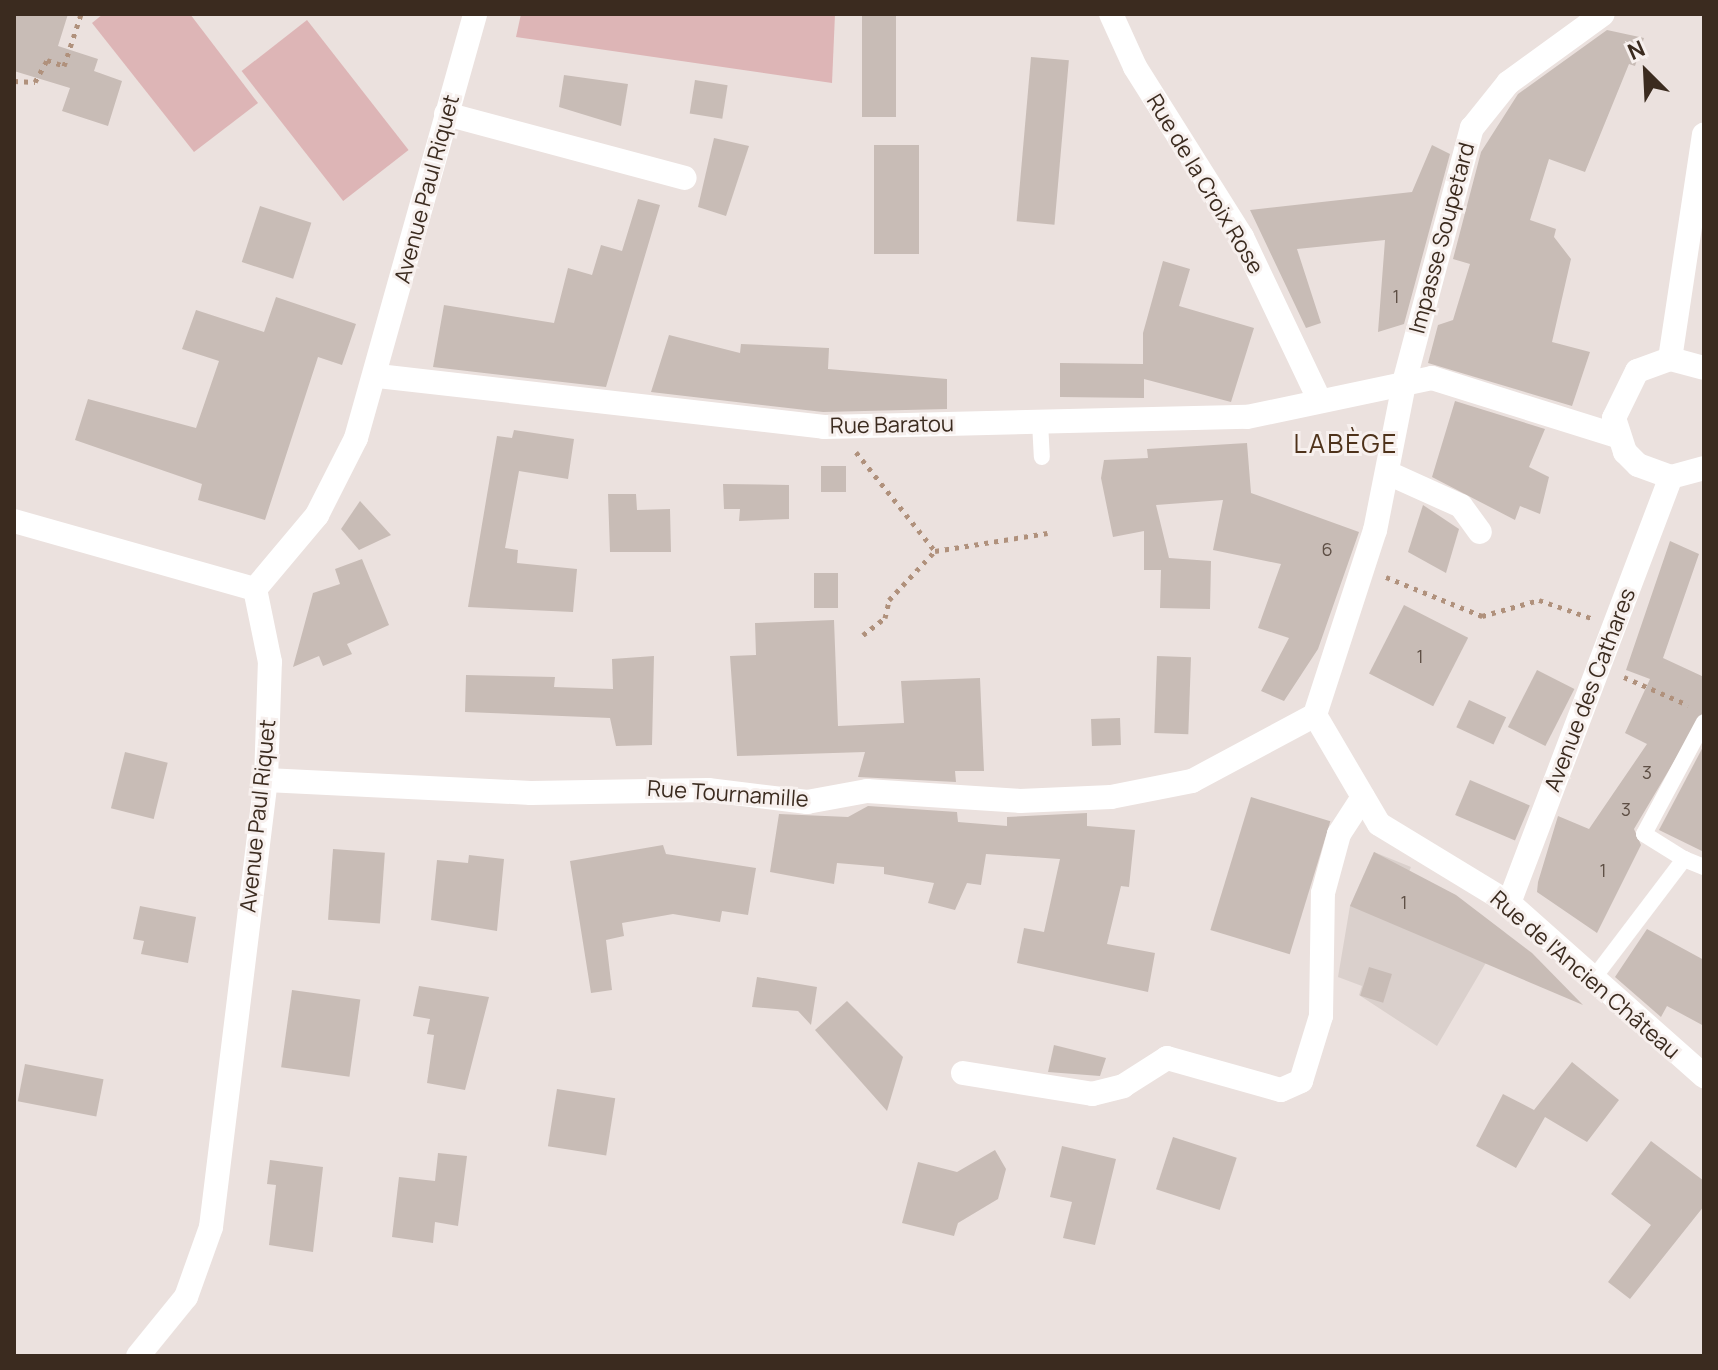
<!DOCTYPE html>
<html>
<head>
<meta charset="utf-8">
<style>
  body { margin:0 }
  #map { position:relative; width:1718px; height:1370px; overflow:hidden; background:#ebe1de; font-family:Manrope,sans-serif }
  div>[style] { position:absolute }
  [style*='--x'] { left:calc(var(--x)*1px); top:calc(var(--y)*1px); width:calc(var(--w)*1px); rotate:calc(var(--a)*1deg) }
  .built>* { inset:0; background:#dad0cc }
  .green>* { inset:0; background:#ddb5b6; transform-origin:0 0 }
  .building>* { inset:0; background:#c8bcb6; transform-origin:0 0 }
  .path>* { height:5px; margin-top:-2.5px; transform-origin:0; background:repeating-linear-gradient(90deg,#b0917c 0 4px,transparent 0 10px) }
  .service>* { height:16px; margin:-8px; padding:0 8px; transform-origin:8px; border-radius:8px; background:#fff }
  .pedestrian>* { height:24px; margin:-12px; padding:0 12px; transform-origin:12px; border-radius:12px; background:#fff }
  .minor>* { height:24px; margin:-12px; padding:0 12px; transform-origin:12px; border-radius:12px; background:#fff }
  span { translate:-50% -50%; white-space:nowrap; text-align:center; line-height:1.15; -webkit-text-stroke:6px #f7f0ee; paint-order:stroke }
  .number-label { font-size:18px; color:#5e4f45 }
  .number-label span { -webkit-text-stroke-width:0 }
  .street-label { font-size:22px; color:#3b2b1f }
  .quarter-label { font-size:26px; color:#4e321a; letter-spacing:2px }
  .frame { position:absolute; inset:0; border:16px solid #3b2b1f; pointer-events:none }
  .north { position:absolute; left:1606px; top:32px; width:80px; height:80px; -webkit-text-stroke:6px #f7f0ee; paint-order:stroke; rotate:336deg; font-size:22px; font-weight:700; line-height:32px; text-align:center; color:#3b2b1f }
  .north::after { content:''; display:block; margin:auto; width:28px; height:36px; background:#3b2b1f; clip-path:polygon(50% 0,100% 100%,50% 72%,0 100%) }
</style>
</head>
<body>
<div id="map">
  <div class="built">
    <i style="clip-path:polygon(1374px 852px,1411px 867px,1408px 874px,1455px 895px,1504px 932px,1437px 1046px,1359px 995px,1362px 986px,1338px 977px,1350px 906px)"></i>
  </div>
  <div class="green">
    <i style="clip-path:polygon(103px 14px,190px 14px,258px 103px,194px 152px,92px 23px)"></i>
    <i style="clip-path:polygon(521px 14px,835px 14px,832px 83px,516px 37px)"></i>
    <i style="left:307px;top:20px;width:165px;height:83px;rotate:52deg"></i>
  </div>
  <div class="building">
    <i style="clip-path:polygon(14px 14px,68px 14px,58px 46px,98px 59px,94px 71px,122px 81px,108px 126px,62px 111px,70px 88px,14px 71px)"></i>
    <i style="left:862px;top:14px;width:34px;height:103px"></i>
    <i style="clip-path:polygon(1607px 30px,1644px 38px,1635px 66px,1629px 64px,1585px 172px,1549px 159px,1530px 220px,1556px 229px,1554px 237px,1571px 259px,1552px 342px,1590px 352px,1572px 406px,1428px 363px,1438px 325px,1453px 320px,1470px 264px,1453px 259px,1481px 152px,1518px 94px)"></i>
    <i style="left:1031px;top:57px;width:38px;height:165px;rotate:5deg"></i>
    <i style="clip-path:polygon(564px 75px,628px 84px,621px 126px,559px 107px)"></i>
    <i style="left:695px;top:80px;width:33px;height:34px;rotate:9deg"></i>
    <i style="clip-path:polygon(714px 138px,749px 146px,726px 216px,698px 207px)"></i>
    <i style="left:874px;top:145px;width:45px;height:109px"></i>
    <i style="clip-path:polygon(1432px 145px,1450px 154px,1404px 324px,1378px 332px,1385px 240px,1297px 249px,1321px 323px,1306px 328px,1250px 210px,1412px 192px)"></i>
    <i style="clip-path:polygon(638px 199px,660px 205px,606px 387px,433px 367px,444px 305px,554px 323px,568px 268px,592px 275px,601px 245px,622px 251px)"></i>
    <i style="left:260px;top:206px;width:54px;height:59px;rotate:18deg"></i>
    <i style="clip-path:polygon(1163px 261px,1190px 269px,1179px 306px,1254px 328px,1231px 402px,1144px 379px,1144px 398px,1060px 397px,1060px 363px,1143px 364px,1143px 333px)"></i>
    <i style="clip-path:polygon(276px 297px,356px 324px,342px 365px,318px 357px,265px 520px,198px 500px,202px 484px,75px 440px,88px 399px,196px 428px,219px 361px,182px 349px,196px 310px,264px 332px)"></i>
    <i style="clip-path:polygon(669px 335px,740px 353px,741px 344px,829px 348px,828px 369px,947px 379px,947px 409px,823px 412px,651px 392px)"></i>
    <i style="clip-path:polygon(1455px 401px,1545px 429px,1529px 467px,1549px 477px,1540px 514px,1520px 506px,1515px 520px,1432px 477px)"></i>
    <i style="clip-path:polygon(514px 430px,574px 439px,568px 479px,519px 471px,505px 548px,518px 550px,517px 563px,577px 569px,573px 612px,468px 607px,497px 436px,512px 438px)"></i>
    <i style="clip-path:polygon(1247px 443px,1251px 493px,1359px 532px,1318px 649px,1284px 701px,1261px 691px,1289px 638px,1258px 628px,1281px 564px,1213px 550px,1223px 500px,1156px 505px,1169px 558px,1211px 561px,1210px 609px,1160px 608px,1161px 570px,1144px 570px,1144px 531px,1113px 537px,1101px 478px,1104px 460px,1148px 458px,1147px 449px)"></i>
    <i style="left:821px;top:466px;width:25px;height:26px"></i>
    <i style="clip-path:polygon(723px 484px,789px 485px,789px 519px,739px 521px,740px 509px,724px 509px)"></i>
    <i style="clip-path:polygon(608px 494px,636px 494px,637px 510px,670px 509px,671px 552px,610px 552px)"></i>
    <i style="clip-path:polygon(360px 501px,391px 535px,359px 550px,341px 529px)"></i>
    <i style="clip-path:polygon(1423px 505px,1459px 529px,1446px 573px,1408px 552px)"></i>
    <i style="clip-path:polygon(1670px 541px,1699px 554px,1663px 658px,1704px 677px,1704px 711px,1634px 829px,1641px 845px,1597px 933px,1537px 892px,1538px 882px,1558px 816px,1589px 829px,1647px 744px,1625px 733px,1650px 679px,1626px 670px)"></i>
    <i style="clip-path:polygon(362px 559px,389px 625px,347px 644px,352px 654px,323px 666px,319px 656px,293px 667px,313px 593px,340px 584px,335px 569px)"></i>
    <i style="left:814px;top:573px;width:24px;height:35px"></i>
    <i style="left:1404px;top:605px;width:72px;height:77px;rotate:27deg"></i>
    <i style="clip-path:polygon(834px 620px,838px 726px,904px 723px,901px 681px,980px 678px,984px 771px,955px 771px,956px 782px,858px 777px,865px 752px,737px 756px,730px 656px,756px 655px,755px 623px)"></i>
    <i style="clip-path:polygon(654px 656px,652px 745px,616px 746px,610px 718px,465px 712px,466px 675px,555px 677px,554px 687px,613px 689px,612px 659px)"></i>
    <i style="left:1157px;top:656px;width:34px;height:77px;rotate:2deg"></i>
    <i style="left:1537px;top:670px;width:42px;height:64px;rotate:27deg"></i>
    <i style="left:1469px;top:700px;width:41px;height:30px;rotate:25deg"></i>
    <i style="left:1120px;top:718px;width:27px;height:29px;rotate:88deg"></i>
    <i style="clip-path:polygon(1704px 745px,1704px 852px,1659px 830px)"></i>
    <i style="left:125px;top:752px;width:44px;height:58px;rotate:14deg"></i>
    <i style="left:1470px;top:780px;width:65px;height:38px;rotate:23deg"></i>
    <i style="left:1251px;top:797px;width:83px;height:139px;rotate:17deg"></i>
    <i style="clip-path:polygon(868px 806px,957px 812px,958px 822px,1007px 826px,1007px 817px,1087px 813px,1087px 826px,1135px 830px,1129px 887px,1121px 886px,1107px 944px,1155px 953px,1148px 992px,1017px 963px,1024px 928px,1044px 932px,1060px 859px,986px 854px,981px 885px,967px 883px,955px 910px,928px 903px,934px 883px,884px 874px,884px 867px,837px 863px,834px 884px,770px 872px,779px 814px,848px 817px)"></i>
    <i style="clip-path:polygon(663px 845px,666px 854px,756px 868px,748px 915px,722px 911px,720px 922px,673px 914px,622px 923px,624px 936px,606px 940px,612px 990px,591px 993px,570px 861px)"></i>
    <i style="left:333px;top:849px;width:52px;height:71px;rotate:4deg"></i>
    <i style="clip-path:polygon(1374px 852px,1456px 895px,1532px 953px,1583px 1005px,1350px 906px)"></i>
    <i style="clip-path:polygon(469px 855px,504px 859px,497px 931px,431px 920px,437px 860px,468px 863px)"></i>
    <i style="clip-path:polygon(140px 906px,196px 917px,188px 963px,141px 954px,144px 941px,133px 939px)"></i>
    <i style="clip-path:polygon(1647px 929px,1704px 960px,1704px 1026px,1667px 1006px,1661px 1017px,1615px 977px)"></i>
    <i style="left:1369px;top:967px;width:24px;height:30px;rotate:17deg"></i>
    <i style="clip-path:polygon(757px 977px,817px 987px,811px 1025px,798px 1011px,752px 1007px)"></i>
    <i style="clip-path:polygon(419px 986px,489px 997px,465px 1090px,427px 1083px,434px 1035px,427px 1034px,430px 1019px,413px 1016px)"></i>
    <i style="left:292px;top:990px;width:69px;height:78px;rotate:8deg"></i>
    <i style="clip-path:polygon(847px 1001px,903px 1057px,887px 1111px,815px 1030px)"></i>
    <i style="clip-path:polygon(1054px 1045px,1106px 1058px,1100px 1076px,1048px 1072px)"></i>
    <i style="clip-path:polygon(1572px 1062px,1619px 1100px,1587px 1142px,1545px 1117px,1516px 1168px,1476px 1146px,1503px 1094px,1534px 1110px)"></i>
    <i style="left:25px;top:1064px;width:80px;height:38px;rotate:11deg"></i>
    <i style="left:557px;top:1089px;width:59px;height:58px;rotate:9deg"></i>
    <i style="left:1173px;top:1137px;width:67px;height:55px;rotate:18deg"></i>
    <i style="clip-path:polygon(1651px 1141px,1704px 1181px,1704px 1206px,1630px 1299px,1608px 1282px,1651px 1225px,1611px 1194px)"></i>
    <i style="clip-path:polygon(1062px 1146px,1116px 1159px,1095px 1245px,1063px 1238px,1072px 1202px,1050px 1197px)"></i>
    <i style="clip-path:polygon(995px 1150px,1006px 1169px,998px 1199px,958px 1223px,954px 1236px,902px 1223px,918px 1162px,957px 1172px)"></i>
    <i style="clip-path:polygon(438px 1153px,467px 1156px,458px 1226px,435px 1222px,433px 1243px,392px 1237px,399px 1177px,435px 1181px)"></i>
    <i style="clip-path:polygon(270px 1160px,323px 1167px,313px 1252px,269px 1245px,276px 1185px,267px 1184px)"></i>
  </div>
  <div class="path">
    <i style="--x:14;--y:81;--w:21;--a:3"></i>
    <i style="--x:35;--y:82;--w:25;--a:-61"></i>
    <i style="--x:47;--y:60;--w:18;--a:19"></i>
    <i style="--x:64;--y:66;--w:55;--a:-71.9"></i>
    <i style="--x:856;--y:452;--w:127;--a:51.4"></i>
    <i style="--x:1386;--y:577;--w:104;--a:22.1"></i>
    <i style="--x:1482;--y:616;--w:59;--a:-15.7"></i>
    <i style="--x:1539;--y:600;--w:55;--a:19.1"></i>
    <i style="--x:863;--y:635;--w:28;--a:-38"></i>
    <i style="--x:885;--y:618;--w:18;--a:-77"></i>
    <i style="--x:889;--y:600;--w:67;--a:-46.8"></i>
    <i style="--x:935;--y:551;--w:114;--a:-9.1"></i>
    <i style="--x:1624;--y:677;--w:70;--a:23.6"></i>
  </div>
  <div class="service">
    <i style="--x:1040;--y:422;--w:35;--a:87"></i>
    <i style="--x:1684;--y:859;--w:22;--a:22"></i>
    <i style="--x:1593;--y:979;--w:151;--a:-52.8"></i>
    <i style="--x:1684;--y:859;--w:47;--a:-148"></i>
    <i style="--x:1644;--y:834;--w:127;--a:-61.8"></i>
  </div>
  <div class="pedestrian">
    <i style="--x:1405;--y:379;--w:260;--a:-75.1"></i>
    <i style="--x:1472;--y:128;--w:58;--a:-51.3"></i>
    <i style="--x:1508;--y:83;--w:117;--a:-36"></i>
  </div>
  <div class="minor">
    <i style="--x:1111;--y:14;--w:58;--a:65.6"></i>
    <i style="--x:1135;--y:67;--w:201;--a:57.8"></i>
    <i style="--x:1242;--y:237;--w:177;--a:64.6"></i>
    <i style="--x:446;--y:114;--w:247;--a:15"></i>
    <i style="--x:1670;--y:359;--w:227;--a:-81.4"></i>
    <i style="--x:1704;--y:368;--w:35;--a:-165"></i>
    <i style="--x:1670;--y:359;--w:35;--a:160"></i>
    <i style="--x:1637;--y:371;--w:52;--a:116.1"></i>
    <i style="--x:1614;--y:418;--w:36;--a:72"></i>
    <i style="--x:1625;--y:452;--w:18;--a:45"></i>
    <i style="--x:1638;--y:465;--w:35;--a:20"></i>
    <i style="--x:1671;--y:477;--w:34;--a:-15"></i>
    <i style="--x:378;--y:376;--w:449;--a:6.5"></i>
    <i style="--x:824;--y:427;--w:423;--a:-1.4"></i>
    <i style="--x:1247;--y:417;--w:189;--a:-11.9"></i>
    <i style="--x:1432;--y:378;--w:194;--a:17.4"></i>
    <i style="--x:1405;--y:379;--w:154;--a:101.2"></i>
    <i style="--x:1375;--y:530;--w:194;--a:108"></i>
    <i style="--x:1315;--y:715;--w:126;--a:59.6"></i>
    <i style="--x:1379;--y:824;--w:152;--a:31.3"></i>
    <i style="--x:1509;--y:903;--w:261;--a:41.6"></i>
    <i style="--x:1388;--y:473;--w:80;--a:24.3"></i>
    <i style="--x:1461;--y:506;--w:32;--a:54"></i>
    <i style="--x:14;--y:521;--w:250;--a:15.8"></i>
    <i style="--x:255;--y:589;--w:97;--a:-50"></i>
    <i style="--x:317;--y:515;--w:86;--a:-63.1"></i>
    <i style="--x:356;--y:438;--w:440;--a:-74.3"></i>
    <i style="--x:266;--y:780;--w:265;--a:2.8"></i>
    <i style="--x:531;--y:793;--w:177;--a:-1"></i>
    <i style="--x:708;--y:790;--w:100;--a:6.9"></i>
    <i style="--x:807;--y:802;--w:61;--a:-10.4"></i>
    <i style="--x:867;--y:791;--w:153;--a:3.7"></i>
    <i style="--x:1020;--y:801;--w:91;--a:-2.5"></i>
    <i style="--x:1111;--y:797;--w:83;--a:-11.2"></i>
    <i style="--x:1192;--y:781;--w:140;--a:-28.2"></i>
    <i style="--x:1509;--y:903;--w:456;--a:-69.2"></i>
    <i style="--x:963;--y:1073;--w:131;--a:9.2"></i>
    <i style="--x:1092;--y:1094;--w:32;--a:-14"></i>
    <i style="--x:1123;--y:1086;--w:52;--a:-32.5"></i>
    <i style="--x:1167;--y:1058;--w:118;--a:15.7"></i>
    <i style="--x:1281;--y:1090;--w:22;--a:-24"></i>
    <i style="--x:1301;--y:1081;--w:68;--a:-72.9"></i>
    <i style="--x:1321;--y:1016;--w:123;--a:-89.1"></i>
    <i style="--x:1323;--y:893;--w:61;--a:-74.8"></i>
    <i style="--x:1339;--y:834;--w:44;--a:-57"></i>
    <i style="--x:138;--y:1356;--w:76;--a:-50.9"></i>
    <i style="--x:186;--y:1297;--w:74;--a:-70.3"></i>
    <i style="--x:211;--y:1227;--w:450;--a:-83"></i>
    <i style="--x:266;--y:780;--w:118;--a:-88.1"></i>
    <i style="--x:270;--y:662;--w:75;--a:-101.6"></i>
  </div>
  <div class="number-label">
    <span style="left:1396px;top:296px">1</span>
    <span style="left:1327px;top:549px">6</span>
    <span style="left:1420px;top:656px">1</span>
    <span style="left:1647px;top:772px">3</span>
    <span style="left:1626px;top:809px">3</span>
    <span style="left:1603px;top:870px">1</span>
    <span style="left:1404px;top:902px">1</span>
  </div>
  <div class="street-label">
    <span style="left:1205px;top:184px;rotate:59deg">Rue de la Croix Rose</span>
    <span style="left:427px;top:189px;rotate:-75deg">Avenue Paul Riquet</span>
    <span style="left:1442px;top:238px;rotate:-75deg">Impasse Soupetard</span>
    <span style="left:892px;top:425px;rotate:-1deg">Rue Baratou</span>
    <span style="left:1590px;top:690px;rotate:-69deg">Avenue des Cathares</span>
    <span style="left:728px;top:794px;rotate:4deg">Rue Tournamille</span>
    <span style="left:258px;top:816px;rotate:-84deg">Avenue Paul Riquet</span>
    <span style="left:1585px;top:975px;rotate:41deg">Rue de l'Ancien Château</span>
  </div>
  <div class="quarter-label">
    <span style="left:1346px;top:444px">LABÈGE</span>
  </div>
  <div class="frame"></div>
  <div class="north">N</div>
</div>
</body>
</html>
